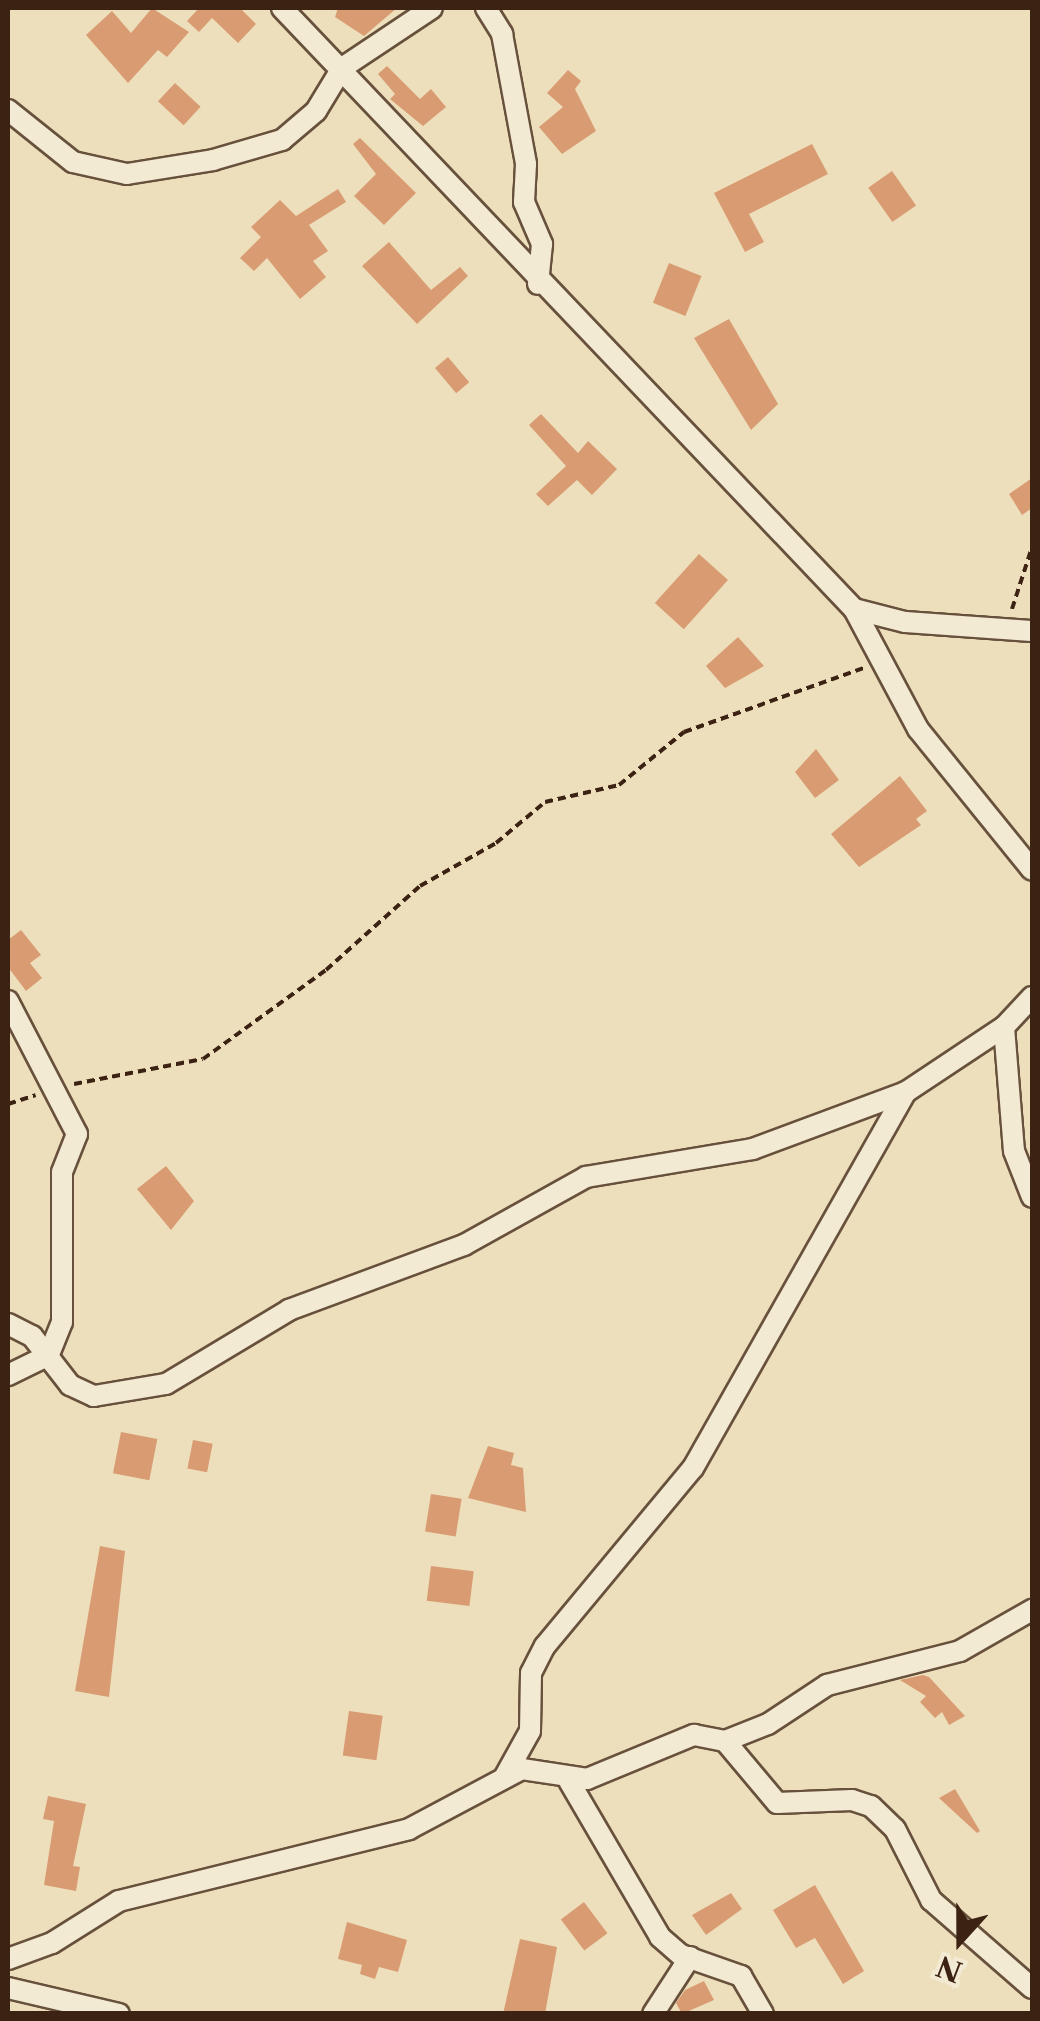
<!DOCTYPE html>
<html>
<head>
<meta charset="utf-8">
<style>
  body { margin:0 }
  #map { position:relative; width:1040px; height:2021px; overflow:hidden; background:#eddfbc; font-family:"Libre Caslon Text",serif }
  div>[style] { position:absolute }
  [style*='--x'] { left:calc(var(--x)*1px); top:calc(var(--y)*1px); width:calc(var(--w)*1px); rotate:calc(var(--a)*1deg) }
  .building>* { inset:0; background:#d99c72; transform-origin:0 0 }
  .path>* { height:4px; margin-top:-2px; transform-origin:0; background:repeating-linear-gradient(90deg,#3b2212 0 8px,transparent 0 13px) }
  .roads { filter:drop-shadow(2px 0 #68513c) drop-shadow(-2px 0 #68513c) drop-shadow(0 2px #68513c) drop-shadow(0 -2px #68513c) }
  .street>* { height:20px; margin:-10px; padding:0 10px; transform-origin:10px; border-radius:10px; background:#f3ead3 }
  span { translate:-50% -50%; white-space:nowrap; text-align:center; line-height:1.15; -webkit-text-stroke:9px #f3ead3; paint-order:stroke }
  .frame { position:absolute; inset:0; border:10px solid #3b2212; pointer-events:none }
  .north { position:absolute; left:910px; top:1891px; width:100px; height:100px; -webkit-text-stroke:8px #f3ead3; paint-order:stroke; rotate:201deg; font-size:28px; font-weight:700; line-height:40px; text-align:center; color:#3b2212 }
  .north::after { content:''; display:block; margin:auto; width:35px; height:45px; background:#3b2212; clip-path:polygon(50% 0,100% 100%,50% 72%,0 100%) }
</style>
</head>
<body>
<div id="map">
  <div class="building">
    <i style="clip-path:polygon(152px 8px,189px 32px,167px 57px,158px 50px,128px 83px,86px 35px,112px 11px,131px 33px)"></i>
    <i style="clip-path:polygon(199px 8px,240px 8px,256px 24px,238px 43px,212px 18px,199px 32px,187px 21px)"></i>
    <i style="clip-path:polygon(338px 8px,397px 8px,364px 36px,335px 17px)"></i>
    <i style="clip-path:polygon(387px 66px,420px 99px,431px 89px,446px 107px,423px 126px,390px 99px,395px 94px,378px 74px)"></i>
    <i style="clip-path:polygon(568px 70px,581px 81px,575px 89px,596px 131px,562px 154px,539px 127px,563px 107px,547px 93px)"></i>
    <i style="left:175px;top:83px;width:35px;height:25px;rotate:43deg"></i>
    <i style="clip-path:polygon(360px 138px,416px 193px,384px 225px,354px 196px,376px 174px,353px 144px)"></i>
    <i style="clip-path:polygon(812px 144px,828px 174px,749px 214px,764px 242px,745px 252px,714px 193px)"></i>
    <i style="left:892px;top:171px;width:42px;height:29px;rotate:55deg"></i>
    <i style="clip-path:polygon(338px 189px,346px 202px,309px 225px,328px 251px,313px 261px,326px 277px,300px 299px,267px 258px,254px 271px,240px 258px,261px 237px,251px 227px,280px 200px,296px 216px)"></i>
    <i style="clip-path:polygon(389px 242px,431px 290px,460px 267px,468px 276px,417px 324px,362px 266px)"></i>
    <i style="left:669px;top:263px;width:35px;height:43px;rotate:22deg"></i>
    <i style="clip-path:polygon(729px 319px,778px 404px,751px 430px,694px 338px)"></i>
    <i style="left:448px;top:357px;width:33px;height:17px;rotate:50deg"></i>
    <i style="clip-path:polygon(541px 414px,578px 453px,588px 441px,617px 469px,592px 495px,577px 480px,548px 506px,536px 494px,566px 466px,529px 425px)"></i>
    <i style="clip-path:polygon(1032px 478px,1032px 508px,1022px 515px,1009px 494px)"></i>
    <i style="left:699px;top:554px;width:39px;height:66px;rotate:42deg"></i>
    <i style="clip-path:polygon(738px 637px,764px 666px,725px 688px,706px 666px)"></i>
    <i style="clip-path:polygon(816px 749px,839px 780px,815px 798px,795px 772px)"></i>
    <i style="clip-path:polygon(900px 776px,927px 811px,916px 819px,921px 825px,859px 867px,831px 834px)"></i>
    <i style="clip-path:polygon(21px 930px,41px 955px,30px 963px,42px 978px,26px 991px,8px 967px,8px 940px)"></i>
    <i style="clip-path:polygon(166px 1166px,194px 1201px,171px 1230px,137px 1189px)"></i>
    <i style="left:121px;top:1432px;width:37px;height:42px;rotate:11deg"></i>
    <i style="left:193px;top:1440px;width:20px;height:29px;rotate:11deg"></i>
    <i style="clip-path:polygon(488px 1446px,514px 1453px,511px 1465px,523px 1468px,526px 1512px,468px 1498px)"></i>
    <i style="left:431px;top:1494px;width:31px;height:38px;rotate:9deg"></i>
    <i style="clip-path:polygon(100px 1546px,125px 1551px,109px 1697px,75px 1691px)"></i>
    <i style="left:431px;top:1566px;width:43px;height:35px;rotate:7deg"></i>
    <i style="clip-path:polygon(923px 1675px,929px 1677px,965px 1716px,949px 1725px,942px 1712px,935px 1718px,920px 1702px,926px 1696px,900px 1680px)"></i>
    <i style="left:349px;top:1711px;width:34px;height:45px;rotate:8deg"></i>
    <i style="clip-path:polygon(955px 1789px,980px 1831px,977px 1833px,939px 1798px)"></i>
    <i style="clip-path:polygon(48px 1796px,86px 1804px,73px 1866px,80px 1867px,76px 1891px,44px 1885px,54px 1821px,43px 1819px)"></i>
    <i style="clip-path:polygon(815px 1885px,864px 1971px,843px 1984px,815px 1938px,796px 1948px,773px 1910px)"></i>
    <i style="clip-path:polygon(731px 1893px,742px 1909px,706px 1935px,692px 1915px)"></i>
    <i style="left:584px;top:1902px;width:39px;height:29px;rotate:53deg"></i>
    <i style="clip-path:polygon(347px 1922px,407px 1940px,398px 1972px,379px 1967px,375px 1979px,360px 1974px,362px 1965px,338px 1959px)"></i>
    <i style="clip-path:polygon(520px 1939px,557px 1947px,545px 2014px,503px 2014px)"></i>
    <i style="clip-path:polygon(704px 1981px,714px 2000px,682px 2014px,676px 2003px,685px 1990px)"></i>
  </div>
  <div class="path">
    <i style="--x:1012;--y:609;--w:65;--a:-72.1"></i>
    <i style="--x:74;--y:1084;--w:131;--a:-11"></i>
    <i style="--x:203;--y:1059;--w:152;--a:-35.9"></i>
    <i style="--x:326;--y:970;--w:126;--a:-41.8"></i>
    <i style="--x:420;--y:886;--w:87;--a:-29.5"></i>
    <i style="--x:496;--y:843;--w:64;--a:-39.9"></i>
    <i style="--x:545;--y:802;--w:76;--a:-12.9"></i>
    <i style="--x:619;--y:785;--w:84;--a:-39.2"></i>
    <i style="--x:684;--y:732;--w:191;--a:-19.6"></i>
    <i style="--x:8;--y:1104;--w:29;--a:-18"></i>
  </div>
  <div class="roads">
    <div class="street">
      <i style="--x:282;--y:8;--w:830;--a:46.42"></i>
      <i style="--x:854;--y:609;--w:136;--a:61.9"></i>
      <i style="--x:918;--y:729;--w:181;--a:51"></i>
      <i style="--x:486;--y:8;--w:31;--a:58"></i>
      <i style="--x:502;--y:34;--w:132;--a:79.5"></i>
      <i style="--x:526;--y:164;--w:38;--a:93"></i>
      <i style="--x:524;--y:202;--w:46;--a:66.8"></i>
      <i style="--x:542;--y:244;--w:40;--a:95.7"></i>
      <i style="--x:8;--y:110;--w:83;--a:38.7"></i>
      <i style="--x:73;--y:162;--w:55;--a:12.5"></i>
      <i style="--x:127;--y:174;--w:87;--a:-9.2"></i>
      <i style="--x:213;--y:160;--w:72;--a:-16.2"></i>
      <i style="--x:282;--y:140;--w:45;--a:-40.5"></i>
      <i style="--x:316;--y:111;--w:50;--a:-58.8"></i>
      <i style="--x:342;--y:68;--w:108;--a:-33.7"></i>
      <i style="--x:854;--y:609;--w:53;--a:14.3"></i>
      <i style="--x:905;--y:622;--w:127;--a:4.1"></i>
      <i style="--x:8;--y:1001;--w:150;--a:62.6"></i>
      <i style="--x:77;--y:1134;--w:41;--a:111.5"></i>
      <i style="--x:62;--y:1172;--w:150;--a:90"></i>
      <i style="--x:62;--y:1322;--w:35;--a:112"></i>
      <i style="--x:49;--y:1355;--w:46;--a:154"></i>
      <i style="--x:1004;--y:1027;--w:124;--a:85.4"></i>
      <i style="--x:1014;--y:1151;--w:49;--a:68.6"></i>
      <i style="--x:8;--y:1324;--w:27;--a:27"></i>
      <i style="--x:32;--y:1336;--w:62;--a:52.2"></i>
      <i style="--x:70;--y:1385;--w:26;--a:25"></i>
      <i style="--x:94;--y:1396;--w:73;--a:-9.5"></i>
      <i style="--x:166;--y:1384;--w:144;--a:-31"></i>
      <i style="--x:289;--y:1310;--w:187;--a:-20.4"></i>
      <i style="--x:464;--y:1245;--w:140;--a:-29.1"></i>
      <i style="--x:586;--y:1177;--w:169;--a:-9.5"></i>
      <i style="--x:753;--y:1149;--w:163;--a:-20.4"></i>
      <i style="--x:906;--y:1092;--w:118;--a:-33.6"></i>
      <i style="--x:1004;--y:1027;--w:41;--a:-47"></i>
      <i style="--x:725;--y:1741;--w:46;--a:-21.6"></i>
      <i style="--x:768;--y:1724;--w:71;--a:-33.5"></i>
      <i style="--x:827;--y:1685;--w:137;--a:-14.3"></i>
      <i style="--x:960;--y:1651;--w:83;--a:-29.7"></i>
      <i style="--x:505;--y:1776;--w:51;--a:-60.9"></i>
      <i style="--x:530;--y:1731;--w:58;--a:-89"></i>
      <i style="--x:531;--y:1673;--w:30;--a:-63"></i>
      <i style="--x:545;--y:1646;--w:231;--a:-50.3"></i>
      <i style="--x:693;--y:1468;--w:432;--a:-60.5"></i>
      <i style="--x:569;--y:1781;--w:181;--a:59.7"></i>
      <i style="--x:660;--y:1937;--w:28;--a:41"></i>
      <i style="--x:681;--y:1955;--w:64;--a:19.3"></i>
      <i style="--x:741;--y:1976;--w:44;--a:59.9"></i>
      <i style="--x:8;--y:1959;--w:47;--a:-20"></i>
      <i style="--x:52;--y:1943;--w:79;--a:-32.1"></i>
      <i style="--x:119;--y:1901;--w:299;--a:-13.9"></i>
      <i style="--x:409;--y:1829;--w:128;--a:-28"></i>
      <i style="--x:522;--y:1769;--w:66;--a:8.7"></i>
      <i style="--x:587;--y:1779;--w:116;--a:-22.4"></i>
      <i style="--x:694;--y:1735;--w:32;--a:11"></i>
      <i style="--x:725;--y:1741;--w:81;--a:50"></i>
      <i style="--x:777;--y:1803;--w:75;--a:-2.3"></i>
      <i style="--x:852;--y:1800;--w:20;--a:18"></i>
      <i style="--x:871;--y:1806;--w:33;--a:44"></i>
      <i style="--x:895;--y:1829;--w:80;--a:63.1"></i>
      <i style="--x:931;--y:1900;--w:134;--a:41.1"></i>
      <i style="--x:8;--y:1988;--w:114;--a:13.2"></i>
      <i style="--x:653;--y:2014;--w:68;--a:-57"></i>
    </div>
  </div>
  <div class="frame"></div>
  <div class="north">N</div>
</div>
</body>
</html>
